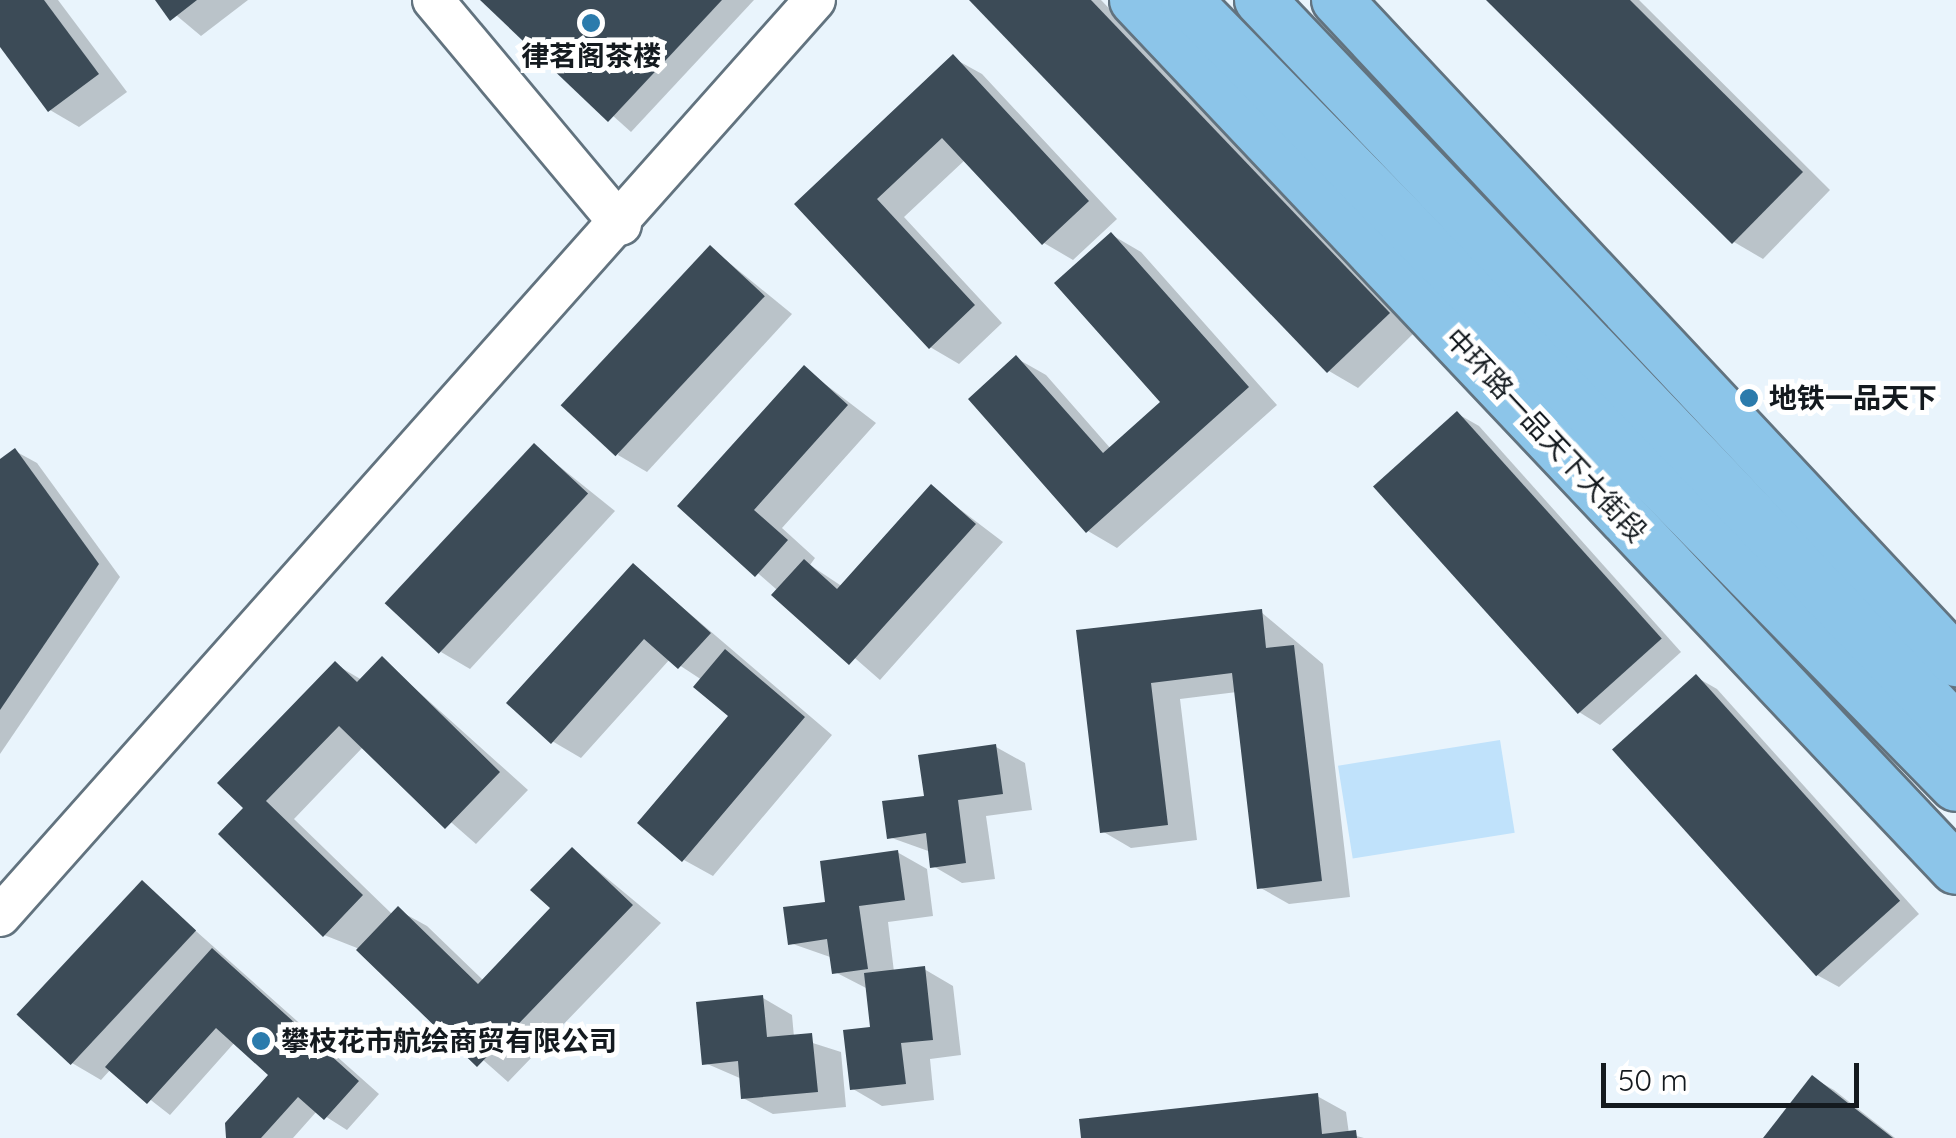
<!DOCTYPE html>
<html>
<head>
<meta charset="utf-8">
<style>
  body { margin:0 }
  #map { position:relative; width:1956px; height:1138px; overflow:hidden; background:#e9f4fc; font-family:Quicksand,"Noto Sans SC",sans-serif }
  div>[style] { position:absolute }
  [style*='--x'] { left:calc(var(--x)*1px); top:calc(var(--y)*1px); width:calc(var(--w)*1px); rotate:calc(var(--a)*1deg) }
  .green>* { inset:0; background:#c0e2fb; transform-origin:0 0 }
  .shadow>* { inset:0; background:#0003 }
  .building>* { inset:0; background:#3c4b57; transform-origin:0 0 }
  .roads { filter:drop-shadow(2px 0 #62737f) drop-shadow(-2px 0 #62737f) drop-shadow(0 2px #62737f) drop-shadow(0 -2px #62737f) }
  .minor>* { height:40px; margin:-20px; padding:0 20px; transform-origin:20px; border-radius:20px; background:#fff }
  .major>* { height:50px; margin:-25px; padding:0 25px; transform-origin:25px; border-radius:25px; background:#8cc5e9 }
  .dots>* { width:28px; height:28px; translate:-50% -50%; box-sizing:border-box; border:5px solid #fff; border-radius:50% }
  span { translate:-50% -50%; white-space:nowrap; text-align:center; line-height:1.15; -webkit-text-stroke:10px #fff; paint-order:stroke }
  .poi-label { font-size:28px; color:#141a1f; font-weight:700 }
  .left { translate:0 -50%; text-align:left }
  .street-label { font-size:28px; color:#141a1f }
  .scale { position:absolute; left:1601px; top:1063px; width:258px; height:45px; box-sizing:border-box; border:5px solid #141a1f; border-top:0; padding-left:12px; font-size:30px; line-height:35px; white-space:nowrap; color:#141a1f; -webkit-text-stroke:8px #fff; paint-order:stroke }
</style>
</head>
<body>
<div id="map">
  <div class="green">
    <i style="left:1500px;top:740px;width:94px;height:164px;rotate:81deg"></i>
  </div>
  <div class="shadow">
    <i style="clip-path:polygon(0 0,58px 0,127px 92px,79px 127px,50px 110px,0 43px)"></i>
    <i style="clip-path:polygon(158px 0,248px 0,201px 36px)"></i>
    <i style="clip-path:polygon(484px 0,754px 0,631px 132px)"></i>
    <i style="clip-path:polygon(1101px 0,1417px 330px,1358px 388px,1329px 371px,974px 1px)"></i>
    <i style="clip-path:polygon(1490px 0,1639px 0,1830px 190px,1763px 259px,1734px 242px)"></i>
    <i style="clip-path:polygon(953px 58px,982px 74px,1117px 219px,1073px 260px,1044px 243px,966px 159px,904px 217px,1002px 323px,959px 364px,930px 347px,797px 204px)"></i>
    <i style="clip-path:polygon(1112px 235px,1141px 252px,1277px 405px,1117px 548px,1088px 531px,1016px 358px,1046px 375px,1111px 449px,1163px 402px)"></i>
    <i style="clip-path:polygon(711px 248px,792px 314px,647px 472px,618px 455px)"></i>
    <i style="clip-path:polygon(804px 368px,876px 423px,782px 528px,815px 558px,810px 565px,843px 587px,932px 488px,1003px 542px,880px 680px,681px 506px)"></i>
    <i style="clip-path:polygon(1458px 414px,1479px 426px,1681px 652px,1600px 725px,1579px 712px)"></i>
    <i style="clip-path:polygon(534px 446px,615px 511px,470px 669px,441px 652px)"></i>
    <i style="clip-path:polygon(15px 451px,37px 463px,120px 577px,0 754px,0 462px)"></i>
    <i style="clip-path:polygon(634px 566px,832px 735px,713px 876px,684px 860px,731px 715px,702px 680px,670px 659px,581px 758px,552px 741px)"></i>
    <i style="clip-path:polygon(1261px 612px,1323px 664px,1350px 897px,1289px 904px,1259px 887px,1237px 692px,1180px 699px,1197px 840px,1131px 848px,1102px 831px,1079px 633px)"></i>
    <i style="clip-path:polygon(382px 659px,528px 790px,476px 844px,364px 746px,294px 819px,393px 915px,398px 910px,427px 926px,484px 981px,554px 908px,573px 850px,661px 923px,508px 1082px,357px 948px,324px 935px,247px 808px,335px 664px,362px 680px)"></i>
    <i style="clip-path:polygon(1696px 677px,1717px 689px,1919px 914px,1839px 987px,1817px 975px)"></i>
    <i style="clip-path:polygon(996px 747px,1025px 763px,1032px 810px,986px 816px,995px 879px,962px 883px,933px 866px,931px 852px,889px 837px)"></i>
    <i style="clip-path:polygon(897px 852px,927px 869px,933px 916px,888px 922px,894px 972px,924px 969px,953px 986px,961px 1055px,930px 1059px,934px 1100px,882px 1106px,853px 1089px,872px 1029px,868px 989px,835px 972px,833px 958px,790px 943px)"></i>
    <i style="clip-path:polygon(142px 883px,379px 1094px,347px 1130px,317px 1111px,293px 1138px,228px 1138px,271px 1075px,235px 1042px,170px 1115px,111px 1069px,101px 1080px,72px 1063px,20px 1014px)"></i>
    <i style="clip-path:polygon(763px 998px,792px 1015px,794px 1037px,841px 1052px,846px 1107px,773px 1114px,743px 1098px,742px 1079px,705px 1063px)"></i>
    <i style="clip-path:polygon(1813px 1078px,1834px 1090px,1895px 1138px,1766px 1138px)"></i>
    <i style="clip-path:polygon(1317px 1096px,1346px 1112px,1349px 1134px,1364px 1138px,1084px 1138px)"></i>
  </div>
  <div class="building">
    <i style="clip-path:polygon(0 0,44px 0,99px 74px,48px 112px,0 47px)"></i>
    <i style="clip-path:polygon(155px 0,197px 0,170px 21px)"></i>
    <i style="clip-path:polygon(480px 0,722px 0,608px 122px)"></i>
    <i style="clip-path:polygon(969px 0,1091px 0,1390px 313px,1327px 373px)"></i>
    <i style="clip-path:polygon(1486px 0,1630px 0,1803px 172px,1732px 244px)"></i>
    <i style="clip-path:polygon(953px 54px,1089px 201px,1042px 245px,942px 138px,877px 199px,975px 305px,929px 349px,794px 204px)"></i>
    <i style="clip-path:polygon(1111px 232px,1249px 387px,1086px 533px,968px 399px,1016px 355px,1103px 453px,1160px 402px,1054px 283px)"></i>
    <i style="left:710px;top:245px;width:75px;height:219px;rotate:43deg"></i>
    <i style="clip-path:polygon(804px 365px,848px 405px,754px 510px,788px 540px,755px 577px,677px 506px)"></i>
    <i style="left:1457px;top:411px;width:306px;height:113px;rotate:48deg"></i>
    <i style="left:534px;top:443px;width:74px;height:219px;rotate:43deg"></i>
    <i style="clip-path:polygon(15px 448px,99px 564px,0 710px,0 459px)"></i>
    <i style="clip-path:polygon(931px 484px,976px 524px,849px 665px,771px 595px,804px 559px,837px 589px)"></i>
    <i style="clip-path:polygon(633px 563px,711px 633px,678px 669px,644px 639px,551px 744px,506px 703px)"></i>
    <i style="clip-path:polygon(1262px 609px,1266px 648px,1294px 645px,1322px 881px,1257px 889px,1232px 673px,1151px 683px,1168px 825px,1100px 833px,1076px 630px)"></i>
    <i style="clip-path:polygon(725px 649px,805px 717px,682px 862px,637px 823px,728px 716px,693px 687px)"></i>
    <i style="clip-path:polygon(382px 656px,500px 772px,445px 829px,339px 726px,266px 801px,363px 895px,323px 937px,218px 834px,243px 808px,217px 783px,335px 661px,357px 682px)"></i>
    <i style="left:1696px;top:674px;width:305px;height:113px;rotate:48deg"></i>
    <i style="clip-path:polygon(996px 744px,1003px 794px,958px 800px,966px 863px,930px 868px,926px 833px,887px 839px,882px 801px,924px 796px,918px 755px)"></i>
    <i style="clip-path:polygon(572px 847px,633px 905px,477px 1067px,356px 950px,398px 906px,478px 984px,550px 908px,530px 890px)"></i>
    <i style="clip-path:polygon(898px 850px,905px 900px,859px 906px,868px 969px,832px 974px,827px 939px,788px 945px,783px 907px,825px 902px,820px 861px)"></i>
    <i style="left:142px;top:880px;width:74px;height:184px;rotate:43deg"></i>
    <i style="clip-path:polygon(212px 948px,359px 1081px,324px 1120px,298px 1097px,261px 1138px,226px 1138px,225px 1123px,268px 1075px,216px 1028px,147px 1104px,105px 1067px)"></i>
    <i style="clip-path:polygon(925px 966px,933px 1040px,901px 1043px,906px 1084px,850px 1090px,843px 1030px,870px 1027px,864px 973px)"></i>
    <i style="clip-path:polygon(763px 995px,767px 1037px,812px 1033px,818px 1092px,741px 1099px,738px 1061px,702px 1065px,696px 1002px)"></i>
    <i style="clip-path:polygon(1812px 1075px,1893px 1138px,1763px 1138px)"></i>
    <i style="clip-path:polygon(1318px 1093px,1322px 1134px,1356px 1130px,1357px 1138px,1081px 1138px,1079px 1119px)"></i>
  </div>
  <div class="roads">
    <div class="minor">
      <i style="--x:433;--y:0;--w:293;--a:50.1"></i>
      <i style="--x:0;--y:916;--w:1226;--a:-48.34"></i>
    </div>
    <div class="major">
      <i style="--x:1135;--y:0;--w:1195;--a:46.63"></i>
      <i style="--x:1186;--y:0;--w:1100;--a:45.59"></i>
      <i style="--x:1260;--y:0;--w:1008;--a:46.33"></i>
      <i style="--x:1337;--y:0;--w:906;--a:46.88"></i>
    </div>
  </div>
  <div class="dots">
    <i style="left:591px;top:23px;background:#2b7bac"></i>
    <i style="left:1749px;top:398px;background:#2b7bac"></i>
    <i style="left:261px;top:1041px;background:#2b7bac"></i>
  </div>
  <div class="poi-label">
    <span style="left:591px;top:56px">律茗阁茶楼</span>
    <span class="left" style="left:1769px;top:398px">地铁一品天下</span>
    <span class="left" style="left:281px;top:1041px">攀枝花市航绘商贸有限公司</span>
  </div>
  <div class="street-label">
    <span style="left:1546px;top:435px;rotate:47deg">中环路一品天下大街段</span>
  </div>
  <div class="scale">50 m</div>
</div>
</body>
</html>
